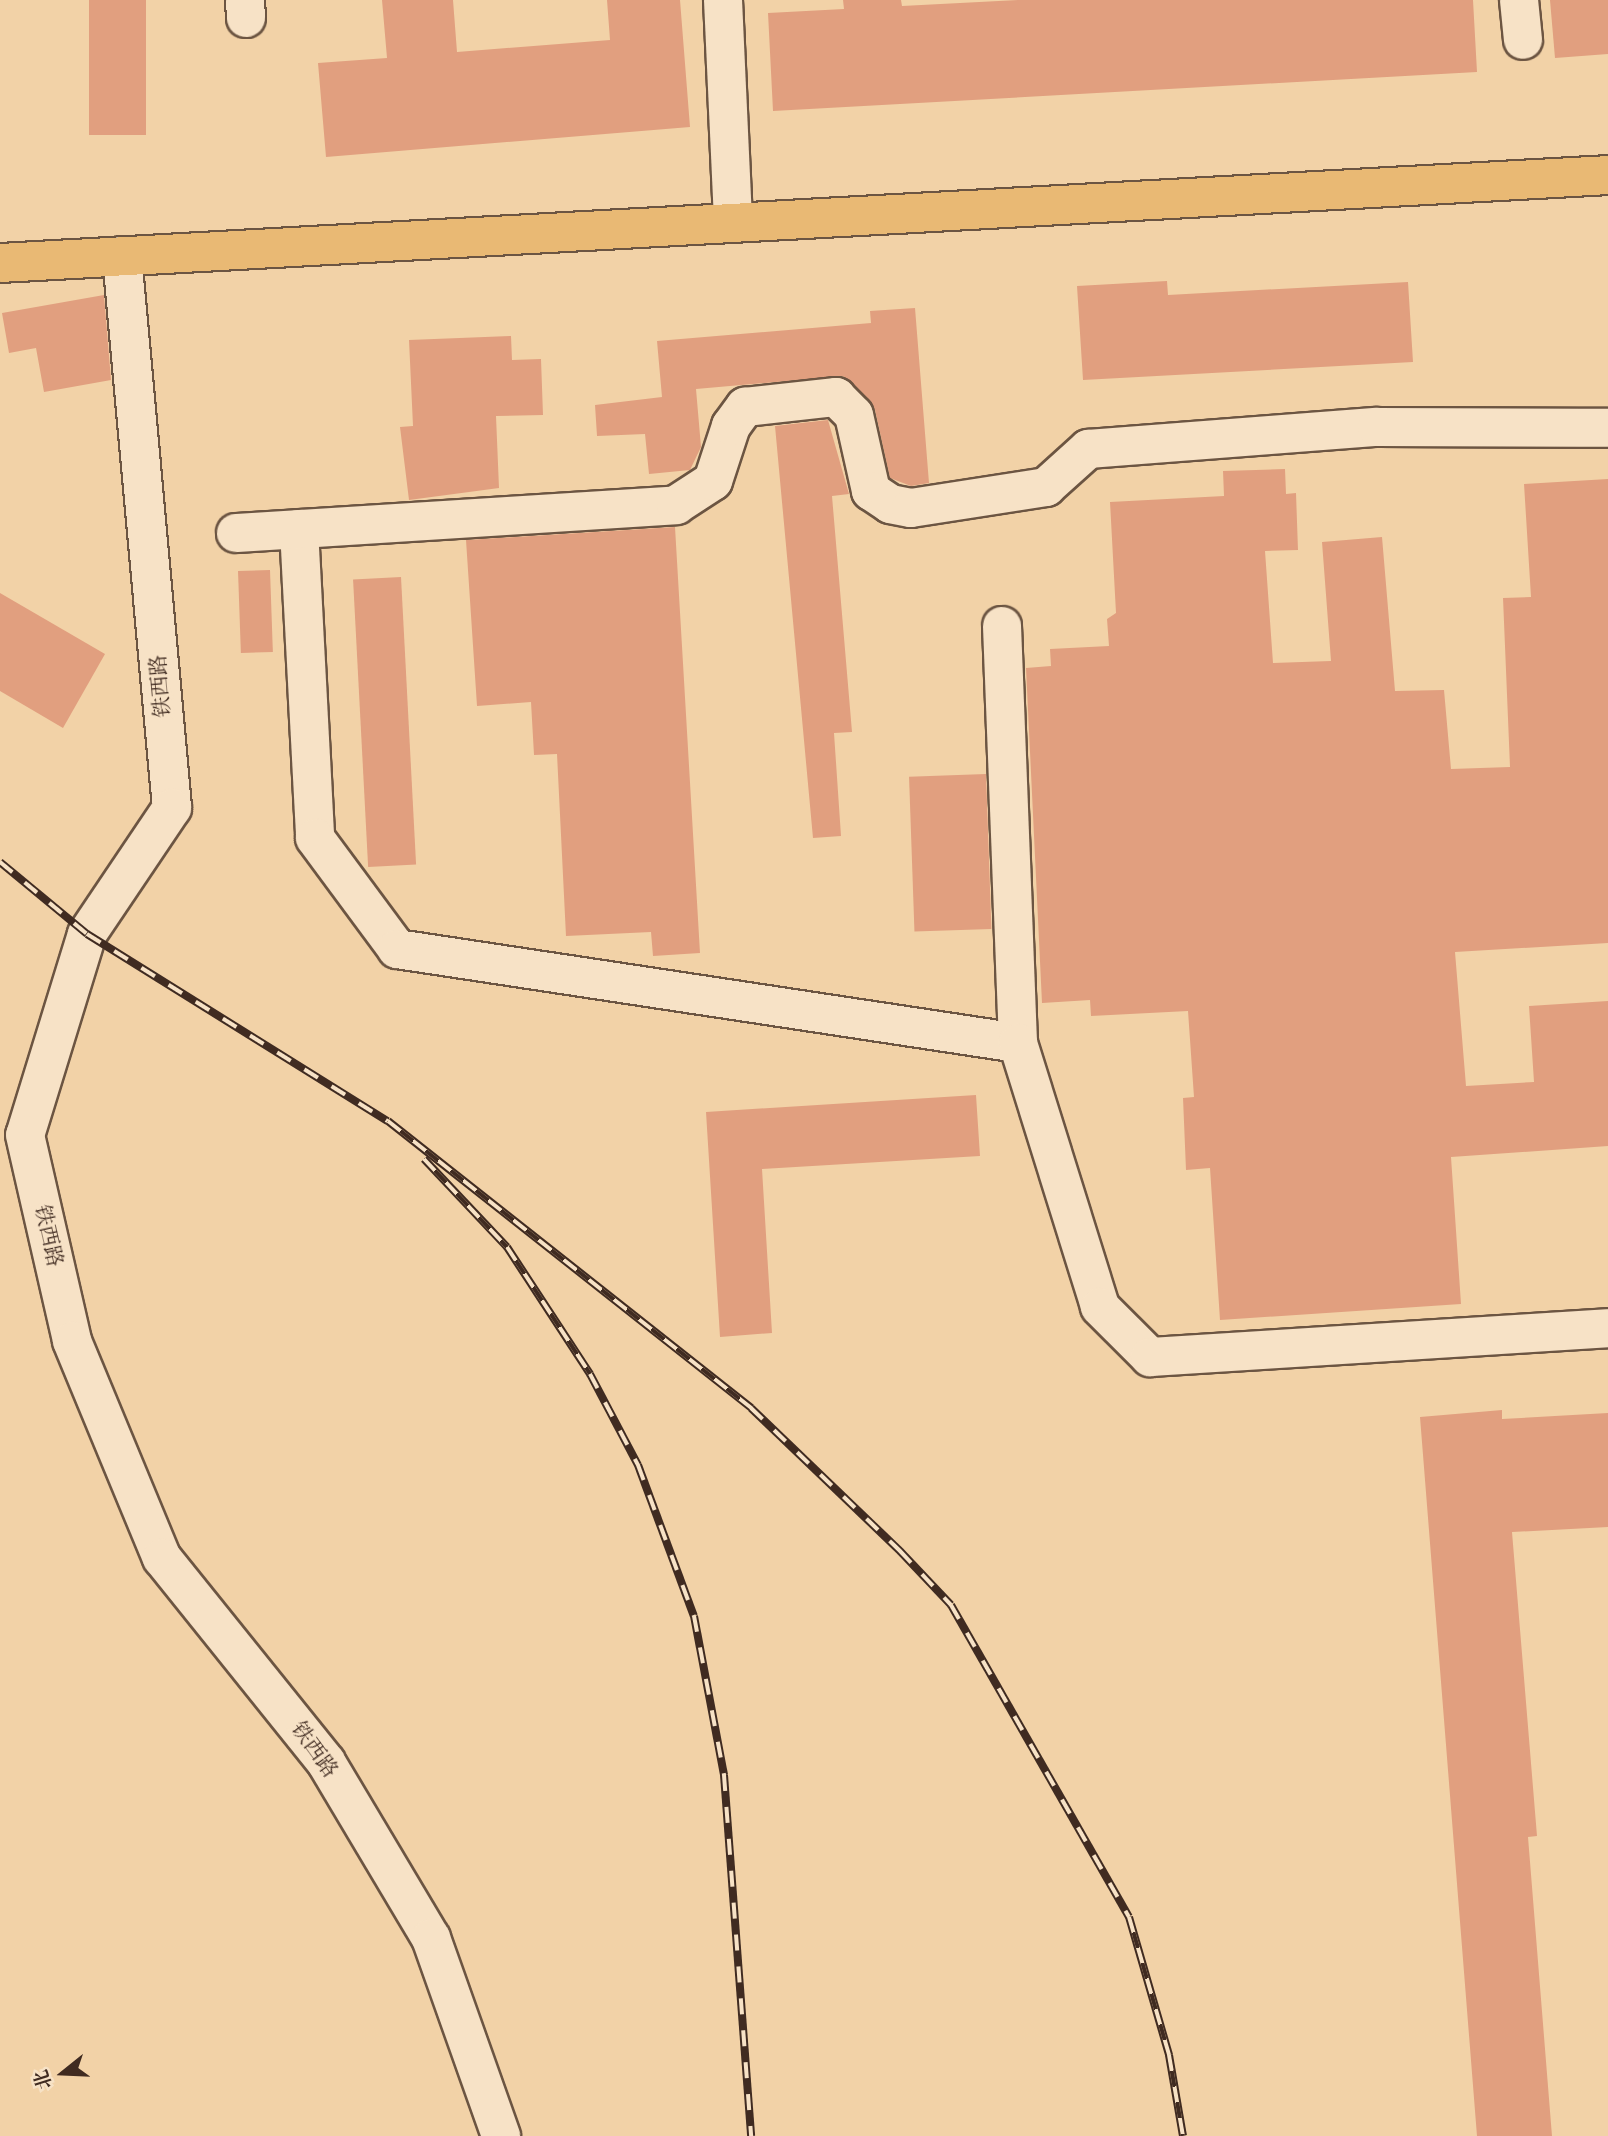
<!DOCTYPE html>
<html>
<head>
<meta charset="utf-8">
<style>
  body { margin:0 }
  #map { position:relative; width:1608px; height:2136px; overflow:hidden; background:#f2d2a7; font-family:"IM FELL Double Pica","Noto Serif SC",serif }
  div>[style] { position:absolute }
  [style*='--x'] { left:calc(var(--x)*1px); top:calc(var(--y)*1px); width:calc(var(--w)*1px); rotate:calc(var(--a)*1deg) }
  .building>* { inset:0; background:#e19f7f; transform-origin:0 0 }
  .roads { filter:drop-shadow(2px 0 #6c5542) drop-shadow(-2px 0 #6c5542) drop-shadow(0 2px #6c5542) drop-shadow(0 -2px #6c5542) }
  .minor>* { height:38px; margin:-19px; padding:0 19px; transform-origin:19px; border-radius:19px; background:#f7e2c6 }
  .major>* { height:38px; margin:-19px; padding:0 19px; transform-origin:19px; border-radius:19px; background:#e9b974 }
  .rail>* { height:8px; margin-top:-4px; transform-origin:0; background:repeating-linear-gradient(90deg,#f7e2c6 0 16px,#402b21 0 32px); box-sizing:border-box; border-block:2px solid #402b21 }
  span { translate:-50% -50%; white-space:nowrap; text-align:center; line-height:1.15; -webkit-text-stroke:5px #f7e2c6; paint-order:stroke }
  .street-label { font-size:21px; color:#402b21 }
  .north { position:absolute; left:28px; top:2038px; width:70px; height:70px; -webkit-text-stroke:5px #f7e2c6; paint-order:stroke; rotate:252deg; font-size:19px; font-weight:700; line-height:28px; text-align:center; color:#402b21 }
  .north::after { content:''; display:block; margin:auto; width:24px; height:32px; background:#402b21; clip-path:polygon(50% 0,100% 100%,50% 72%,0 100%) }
</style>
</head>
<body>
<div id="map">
  <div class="building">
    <i style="left:89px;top:0;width:57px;height:135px"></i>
    <i style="clip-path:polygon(382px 0,453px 0,457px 52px,610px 40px,607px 0,680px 0,690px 127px,326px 157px,318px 63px,387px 58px)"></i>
    <i style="clip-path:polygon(843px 0,901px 0,902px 6px,1018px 0,1473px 0,1477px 72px,773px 111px,768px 13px,844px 9px)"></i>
    <i style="clip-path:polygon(1550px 0,1608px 0,1608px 54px,1555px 58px)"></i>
    <i style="clip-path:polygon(1167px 281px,1168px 295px,1408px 282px,1413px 362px,1083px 380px,1077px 286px)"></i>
    <i style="clip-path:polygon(104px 295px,111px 380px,44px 392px,36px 348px,9px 353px,2px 313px)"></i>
    <i style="clip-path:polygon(915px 308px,929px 483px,911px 486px,890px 478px,875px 410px,843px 376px,696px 389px,701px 447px,690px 470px,649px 474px,645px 434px,597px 436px,595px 405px,662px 397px,657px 341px,871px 323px,870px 311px)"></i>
    <i style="clip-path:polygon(511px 336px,512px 360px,541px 359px,543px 415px,496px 416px,499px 488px,409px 500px,400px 427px,413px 426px,409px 340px)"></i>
    <i style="clip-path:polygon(828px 420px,849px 494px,832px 496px,852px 732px,834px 733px,841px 836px,813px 838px,775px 426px)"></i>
    <i style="clip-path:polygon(1285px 469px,1286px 494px,1296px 493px,1298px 550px,1265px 551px,1273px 663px,1331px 661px,1322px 542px,1382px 537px,1395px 691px,1444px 690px,1451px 769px,1510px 767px,1503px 598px,1531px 597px,1524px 484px,1608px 479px,1608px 943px,1455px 952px,1466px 1086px,1534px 1082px,1529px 1006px,1608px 1001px,1608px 1146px,1451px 1157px,1461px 1304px,1220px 1320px,1210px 1168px,1186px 1170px,1183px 1098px,1194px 1097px,1188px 1011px,1091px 1016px,1090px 1000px,1042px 1003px,1026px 668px,1051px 666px,1050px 649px,1109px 646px,1107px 619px,1116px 613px,1110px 502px,1224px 496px,1223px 471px)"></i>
    <i style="clip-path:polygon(675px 527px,700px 953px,653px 956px,651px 932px,566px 936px,557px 754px,534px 755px,531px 702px,477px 706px,466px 540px)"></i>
    <i style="left:270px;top:570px;width:82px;height:32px;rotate:88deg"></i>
    <i style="left:401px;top:577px;width:288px;height:48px;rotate:87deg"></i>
    <i style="clip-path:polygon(0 593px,105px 654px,63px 728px,0 691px)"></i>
    <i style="left:986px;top:774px;width:155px;height:77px;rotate:88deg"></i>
    <i style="clip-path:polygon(976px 1095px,980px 1156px,762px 1169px,772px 1333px,720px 1337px,706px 1112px)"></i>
    <i style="clip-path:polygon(1502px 1410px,1502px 1419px,1608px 1413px,1608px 1527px,1512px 1532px,1537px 1836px,1528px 1837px,1552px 2136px,1477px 2136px,1420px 1417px)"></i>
  </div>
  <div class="roads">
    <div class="minor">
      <i style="--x:245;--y:0;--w:18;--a:87"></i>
      <i style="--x:723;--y:0;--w:223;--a:87.4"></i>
      <i style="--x:1519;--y:0;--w:40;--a:84.3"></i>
      <i style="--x:122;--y:256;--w:554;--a:84.82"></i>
      <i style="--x:172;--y:808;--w:152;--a:124"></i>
      <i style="--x:87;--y:934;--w:210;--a:107.1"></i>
      <i style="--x:25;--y:1135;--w:211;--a:77.1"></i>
      <i style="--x:72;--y:1341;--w:235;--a:67.5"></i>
      <i style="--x:162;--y:1558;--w:262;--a:51.2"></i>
      <i style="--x:326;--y:1762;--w:205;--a:59.2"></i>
      <i style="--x:431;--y:1938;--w:210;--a:70.5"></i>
      <i style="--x:299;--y:529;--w:309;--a:87"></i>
      <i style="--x:315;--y:838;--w:138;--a:53.5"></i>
      <i style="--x:397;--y:949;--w:628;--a:8.61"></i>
      <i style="--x:236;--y:533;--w:441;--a:-3.6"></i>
      <i style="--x:676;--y:505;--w:44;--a:-33"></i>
      <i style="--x:713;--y:481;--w:58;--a:-71.9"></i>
      <i style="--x:731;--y:426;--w:24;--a:-54"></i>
      <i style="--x:745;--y:407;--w:92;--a:-6.3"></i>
      <i style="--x:836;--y:397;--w:25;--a:45"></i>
      <i style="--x:854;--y:415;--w:78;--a:77.4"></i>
      <i style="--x:871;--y:491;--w:23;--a:34"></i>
      <i style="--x:890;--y:504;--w:21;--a:11"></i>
      <i style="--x:911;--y:508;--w:137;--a:-8.8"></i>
      <i style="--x:1046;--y:487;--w:57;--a:-42.1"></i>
      <i style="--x:1088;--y:449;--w:290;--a:-4.4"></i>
      <i style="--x:1377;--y:427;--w:231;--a:0.2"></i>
      <i style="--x:1002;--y:626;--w:417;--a:87.8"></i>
      <i style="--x:1018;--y:1043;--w:276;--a:72.7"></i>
      <i style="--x:1100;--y:1307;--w:71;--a:45"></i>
      <i style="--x:1150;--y:1357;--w:459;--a:-3.6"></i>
    </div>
    <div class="major">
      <i style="--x:0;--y:263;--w:1610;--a:-3.13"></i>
    </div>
  </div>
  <div class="rail">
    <i style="--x:0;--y:862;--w:113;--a:39.6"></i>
    <i style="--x:87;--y:934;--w:354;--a:31.9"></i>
    <i style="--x:388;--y:1121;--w:463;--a:38.3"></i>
    <i style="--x:751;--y:1408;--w:207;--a:43.8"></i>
    <i style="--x:900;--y:1551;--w:74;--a:46.6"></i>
    <i style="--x:951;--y:1605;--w:359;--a:60.3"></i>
    <i style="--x:1129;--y:1917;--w:144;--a:73.8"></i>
    <i style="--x:1169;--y:2055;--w:82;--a:80.2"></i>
    <i style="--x:424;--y:1159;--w:121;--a:46.7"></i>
    <i style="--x:507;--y:1247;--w:152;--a:56.8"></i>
    <i style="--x:590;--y:1374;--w:103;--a:62.2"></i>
    <i style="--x:638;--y:1465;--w:161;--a:69.7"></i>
    <i style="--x:694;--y:1616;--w:162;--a:79.3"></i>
    <i style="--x:724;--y:1775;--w:362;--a:85.7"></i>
  </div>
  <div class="street-label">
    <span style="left:161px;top:686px;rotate:-95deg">铁西路</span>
    <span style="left:48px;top:1236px;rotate:77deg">铁西路</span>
    <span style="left:314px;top:1750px;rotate:54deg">铁西路</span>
  </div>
  <div class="north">北</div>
</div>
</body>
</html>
